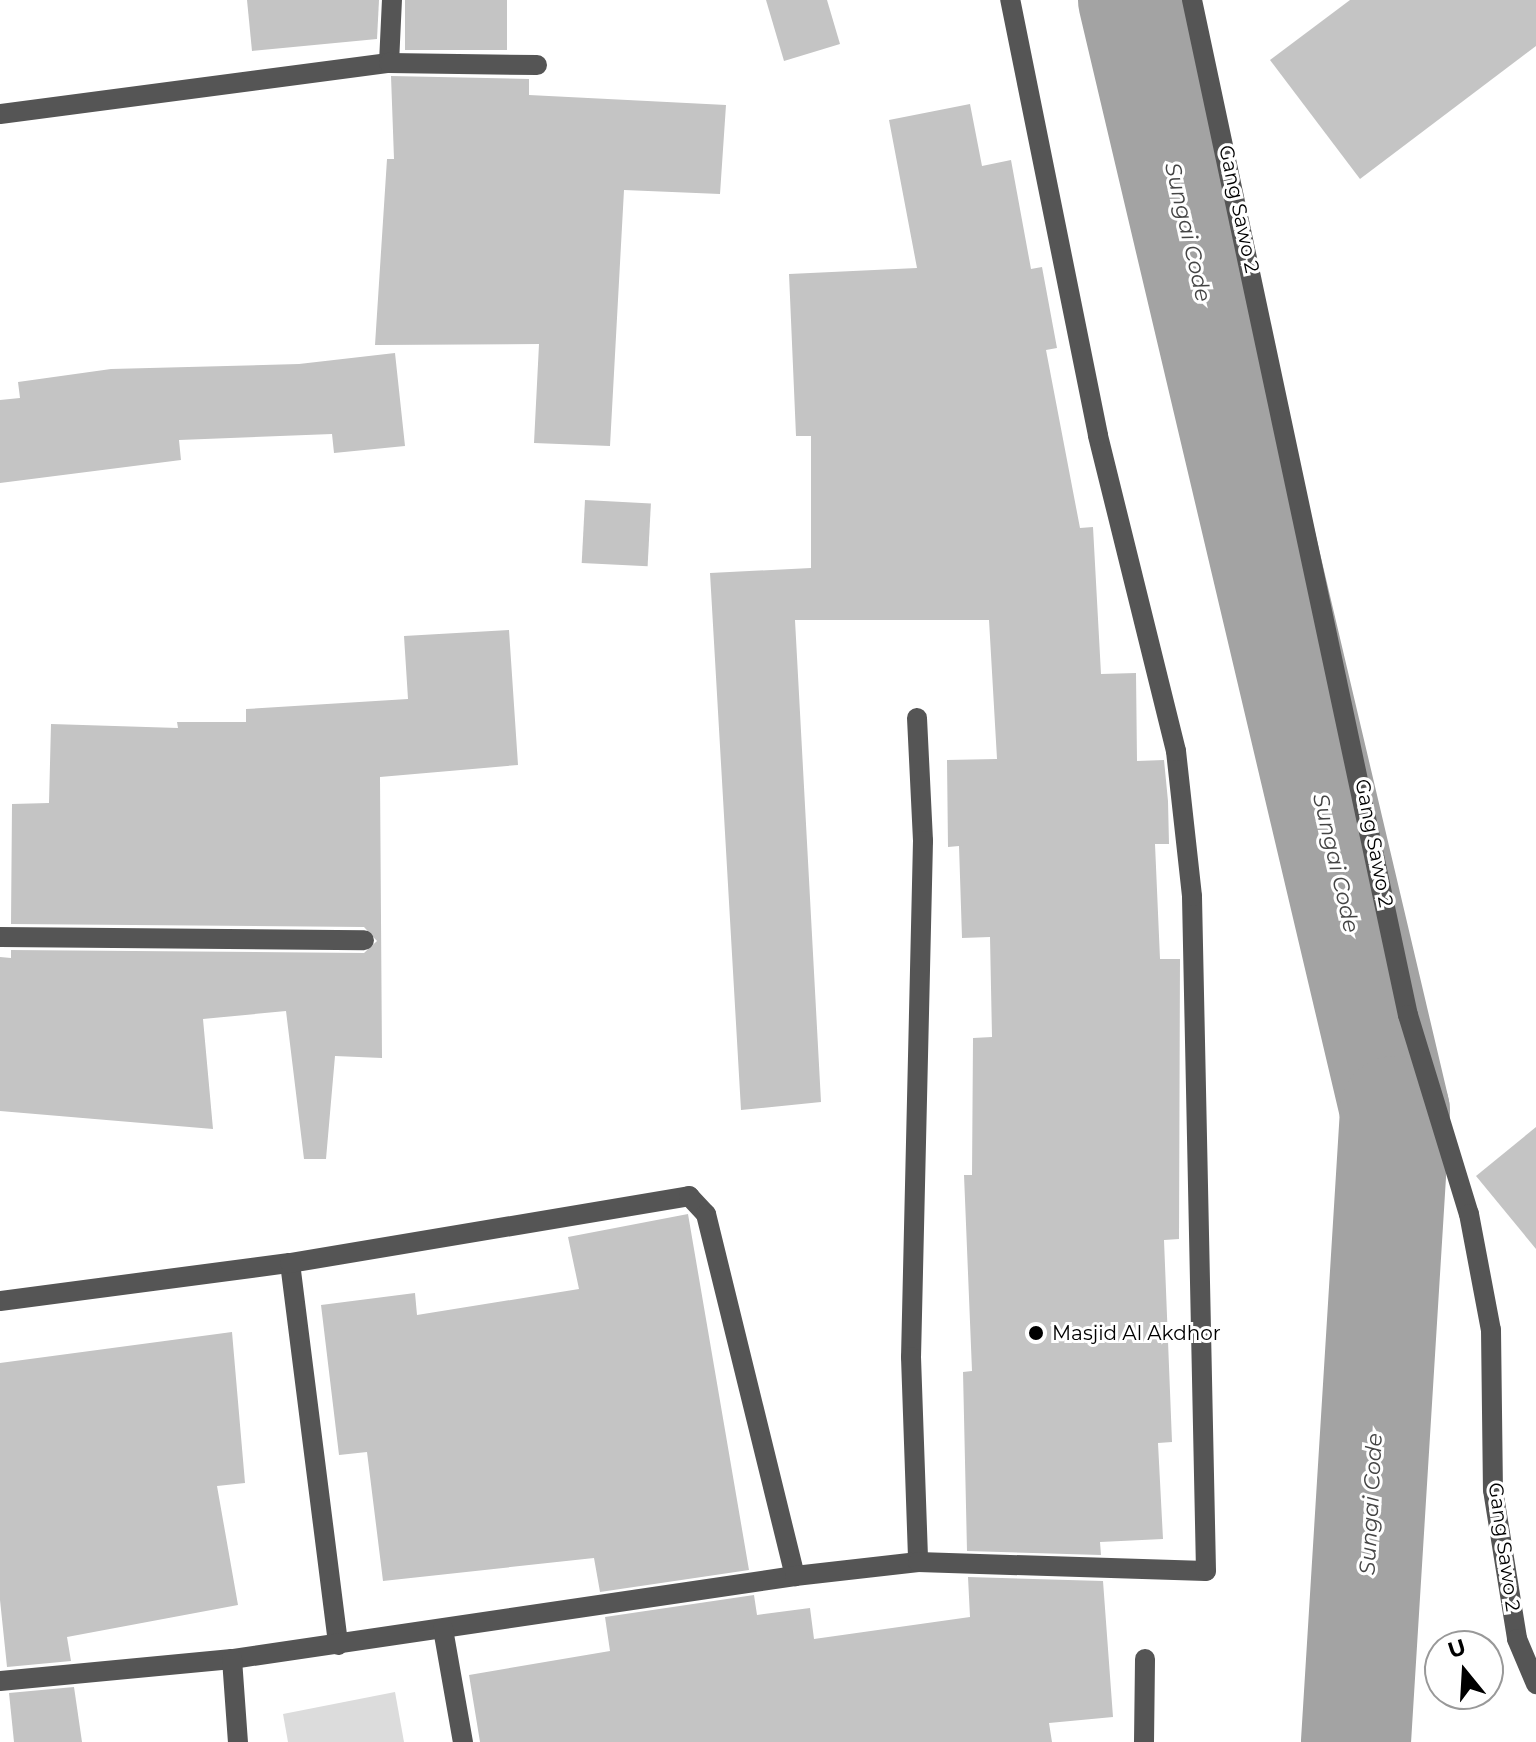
<!DOCTYPE html>
<html>
<head>
<meta charset="utf-8">
<style>
  body { margin:0 }
  #map { position:relative; width:1536px; height:1742px; overflow:hidden; background:#fff; font-family:Montserrat,sans-serif }
  div>[style] { position:absolute }
  [style*='--x'] { left:calc(var(--x)*1px); top:calc(var(--y)*1px); width:calc(var(--w)*1px); rotate:calc(var(--a)*1deg) }
  .green>* { inset:0; background:#dcdcdc }
  .river>* { height:110px; margin:-55px; padding:0 55px; transform-origin:55px; border-radius:55px; background:#a3a3a3 }
  .building>* { inset:0; background:#c4c4c4; transform-origin:0 0 }
  .minor>* { height:20px; margin:-10px; padding:0 10px; transform-origin:10px; border-radius:10px; background:#555 }
  .dots>* { width:22px; height:22px; translate:-50% -50%; box-sizing:border-box; border:4px solid #fff; border-radius:50% }
  span { translate:-50% -50%; white-space:nowrap; text-align:center; line-height:1.15; -webkit-text-stroke:6px #fff; paint-order:stroke }
  .street-label { font-size:20px; color:#000 }
  .poi-label { font-size:20px; color:#000 }
  .left { translate:0 -50%; text-align:left }
  .water-label { font-size:22px; color:#444; font-style:italic }
  .north { position:absolute; left:1424px; top:1630px; width:80px; height:80px; box-sizing:border-box; background:#fff; border:2px solid #999; border-radius:50%; rotate:342deg; font-size:22px; font-weight:700; line-height:32px; text-align:center; color:#000 }
  .north::after { content:''; display:block; margin:auto; width:28px; height:36px; background:#000; clip-path:polygon(50% 0,100% 100%,50% 72%,0 100%) }
</style>
</head>
<body>
<div id="map">
  <div class="green">
    <i style="clip-path:polygon(395px 1692px,404px 1742px,288px 1742px,283px 1714px)"></i>
  </div>
  <div class="river">
    <i style="--x:1133;--y:0;--w:1141;--a:76.73"></i>
    <i style="--x:1395;--y:1111;--w:632;--a:93.54"></i>
  </div>
  <div class="building">
    <i style="clip-path:polygon(247px 0,379px 0,377px 39px,252px 51px)"></i>
    <i style="left:405px;top:0;width:102px;height:50px"></i>
    <i style="clip-path:polygon(766px 0,827px 0,840px 44px,784px 61px)"></i>
    <i style="clip-path:polygon(1350px 0,1536px 0,1536px 46px,1360px 179px,1270px 60px)"></i>
    <i style="clip-path:polygon(391px 76px,529px 79px,529px 95px,726px 105px,720px 194px,624px 190px,610px 446px,534px 443px,539px 344px,375px 345px,387px 159px,394px 159px)"></i>
    <i style="clip-path:polygon(970px 104px,982px 166px,1011px 160px,1031px 269px,1042px 267px,1057px 348px,1046px 350px,1080px 528px,1093px 527px,1101px 674px,1136px 673px,1137px 761px,1164px 760px,1168px 801px,1169px 844px,1155px 844px,1160px 959px,1180px 959px,1179px 1239px,1164px 1240px,1172px 1442px,1158px 1443px,1163px 1539px,1100px 1542px,1101px 1555px,967px 1551px,963px 1372px,972px 1371px,964px 1175px,972px 1175px,973px 1038px,992px 1037px,990px 937px,962px 938px,959px 846px,948px 847px,947px 760px,997px 759px,989px 620px,795px 620px,821px 1102px,741px 1110px,710px 573px,811px 568px,811px 436px,796px 436px,789px 274px,917px 268px,889px 120px)"></i>
    <i style="clip-path:polygon(395px 353px,405px 446px,334px 453px,332px 434px,179px 440px,181px 460px,0 483px,0 400px,20px 398px,18px 382px,111px 369px,299px 364px)"></i>
    <i style="left:585px;top:500px;width:66px;height:63px;rotate:3deg"></i>
    <i style="clip-path:polygon(509px 630px,518px 765px,380px 777px,382px 1058px,335px 1056px,326px 1159px,304px 1159px,286px 1011px,203px 1019px,213px 1129px,0 1111px,0 957px,11px 958px,11px 950px,364px 953px,377px 941px,364px 927px,11px 924px,12px 804px,49px 803px,51px 724px,178px 728px,177px 722px,246px 722px,246px 709px,408px 699px,404px 636px)"></i>
    <i style="clip-path:polygon(1536px 1127px,1536px 1249px,1476px 1176px)"></i>
    <i style="clip-path:polygon(688px 1214px,749px 1570px,600px 1592px,594px 1558px,383px 1581px,367px 1452px,339px 1455px,321px 1305px,415px 1293px,417px 1315px,579px 1289px,568px 1237px)"></i>
    <i style="clip-path:polygon(232px 1332px,245px 1483px,217px 1486px,238px 1605px,67px 1637px,71px 1661px,7px 1667px,0 1600px,0 1363px)"></i>
    <i style="clip-path:polygon(968px 1577px,1103px 1581px,1113px 1717px,1049px 1723px,1052px 1742px,480px 1742px,469px 1675px,610px 1651px,605px 1617px,754px 1595px,757px 1615px,810px 1608px,814px 1639px,970px 1617px)"></i>
    <i style="clip-path:polygon(74px 1687px,82px 1742px,14px 1742px,9px 1693px)"></i>
  </div>
  <div class="minor">
    <i style="--x:1192;--y:0;--w:1038;--a:77.99"></i>
    <i style="--x:1408;--y:1015;--w:208;--a:73"></i>
    <i style="--x:1469;--y:1214;--w:118;--a:79.3"></i>
    <i style="--x:1491;--y:1330;--w:160;--a:89.3"></i>
    <i style="--x:1493;--y:1490;--w:151;--a:80.8"></i>
    <i style="--x:1517;--y:1639;--w:49;--a:67.1"></i>
    <i style="--x:389;--y:63;--w:63;--a:-87.3"></i>
    <i style="--x:0;--y:114;--w:392;--a:-7.5"></i>
    <i style="--x:389;--y:63;--w:148;--a:0.8"></i>
    <i style="--x:917;--y:718;--w:123;--a:87.2"></i>
    <i style="--x:923;--y:841;--w:516;--a:91.33"></i>
    <i style="--x:911;--y:1357;--w:205;--a:88"></i>
    <i style="--x:0;--y:937;--w:364;--a:0.5"></i>
    <i style="--x:290;--y:1263;--w:385;--a:82.8"></i>
    <i style="--x:0;--y:1301;--w:292;--a:-7.5"></i>
    <i style="--x:290;--y:1263;--w:405;--a:-9.5"></i>
    <i style="--x:689;--y:1196;--w:25;--a:47"></i>
    <i style="--x:706;--y:1214;--w:373;--a:76.2"></i>
    <i style="--x:795;--y:1576;--w:569;--a:171.61"></i>
    <i style="--x:232;--y:1659;--w:233;--a:174.6"></i>
    <i style="--x:795;--y:1576;--w:124;--a:-6.5"></i>
    <i style="--x:918;--y:1562;--w:288;--a:1.8"></i>
    <i style="--x:1206;--y:1571;--w:675;--a:-91.19"></i>
    <i style="--x:1192;--y:896;--w:146;--a:-96.3"></i>
    <i style="--x:1176;--y:751;--w:325;--a:-103.9"></i>
    <i style="--x:1098;--y:435;--w:444;--a:-101.4"></i>
    <i style="--x:443;--y:1629;--w:115;--a:80"></i>
    <i style="--x:232;--y:1659;--w:83;--a:85.9"></i>
    <i style="--x:1144;--y:1742;--w:83;--a:-89.3"></i>
  </div>
  <div class="dots">
    <i style="left:1036px;top:1333px;background:#000"></i>
  </div>
  <div class="street-label">
    <span style="left:1239px;top:209px;rotate:78deg">Gang Sawo 2</span>
    <span style="left:1374px;top:843px;rotate:79deg">Gang Sawo 2</span>
    <span style="left:1504px;top:1547px;rotate:82deg">Gang Sawo 2</span>
  </div>
  <div class="poi-label">
    <span class="left" style="left:1052px;top:1333px">Masjid Al Akdhor</span>
  </div>
  <div class="water-label">
    <span style="left:1188px;top:232px;rotate:77deg">Sungai Code</span>
    <span style="left:1336px;top:863px;rotate:77deg">Sungai Code</span>
    <span style="left:1371px;top:1504px;rotate:-87deg">Sungai Code</span>
  </div>
  <div class="north">U</div>
</div>
</body>
</html>
